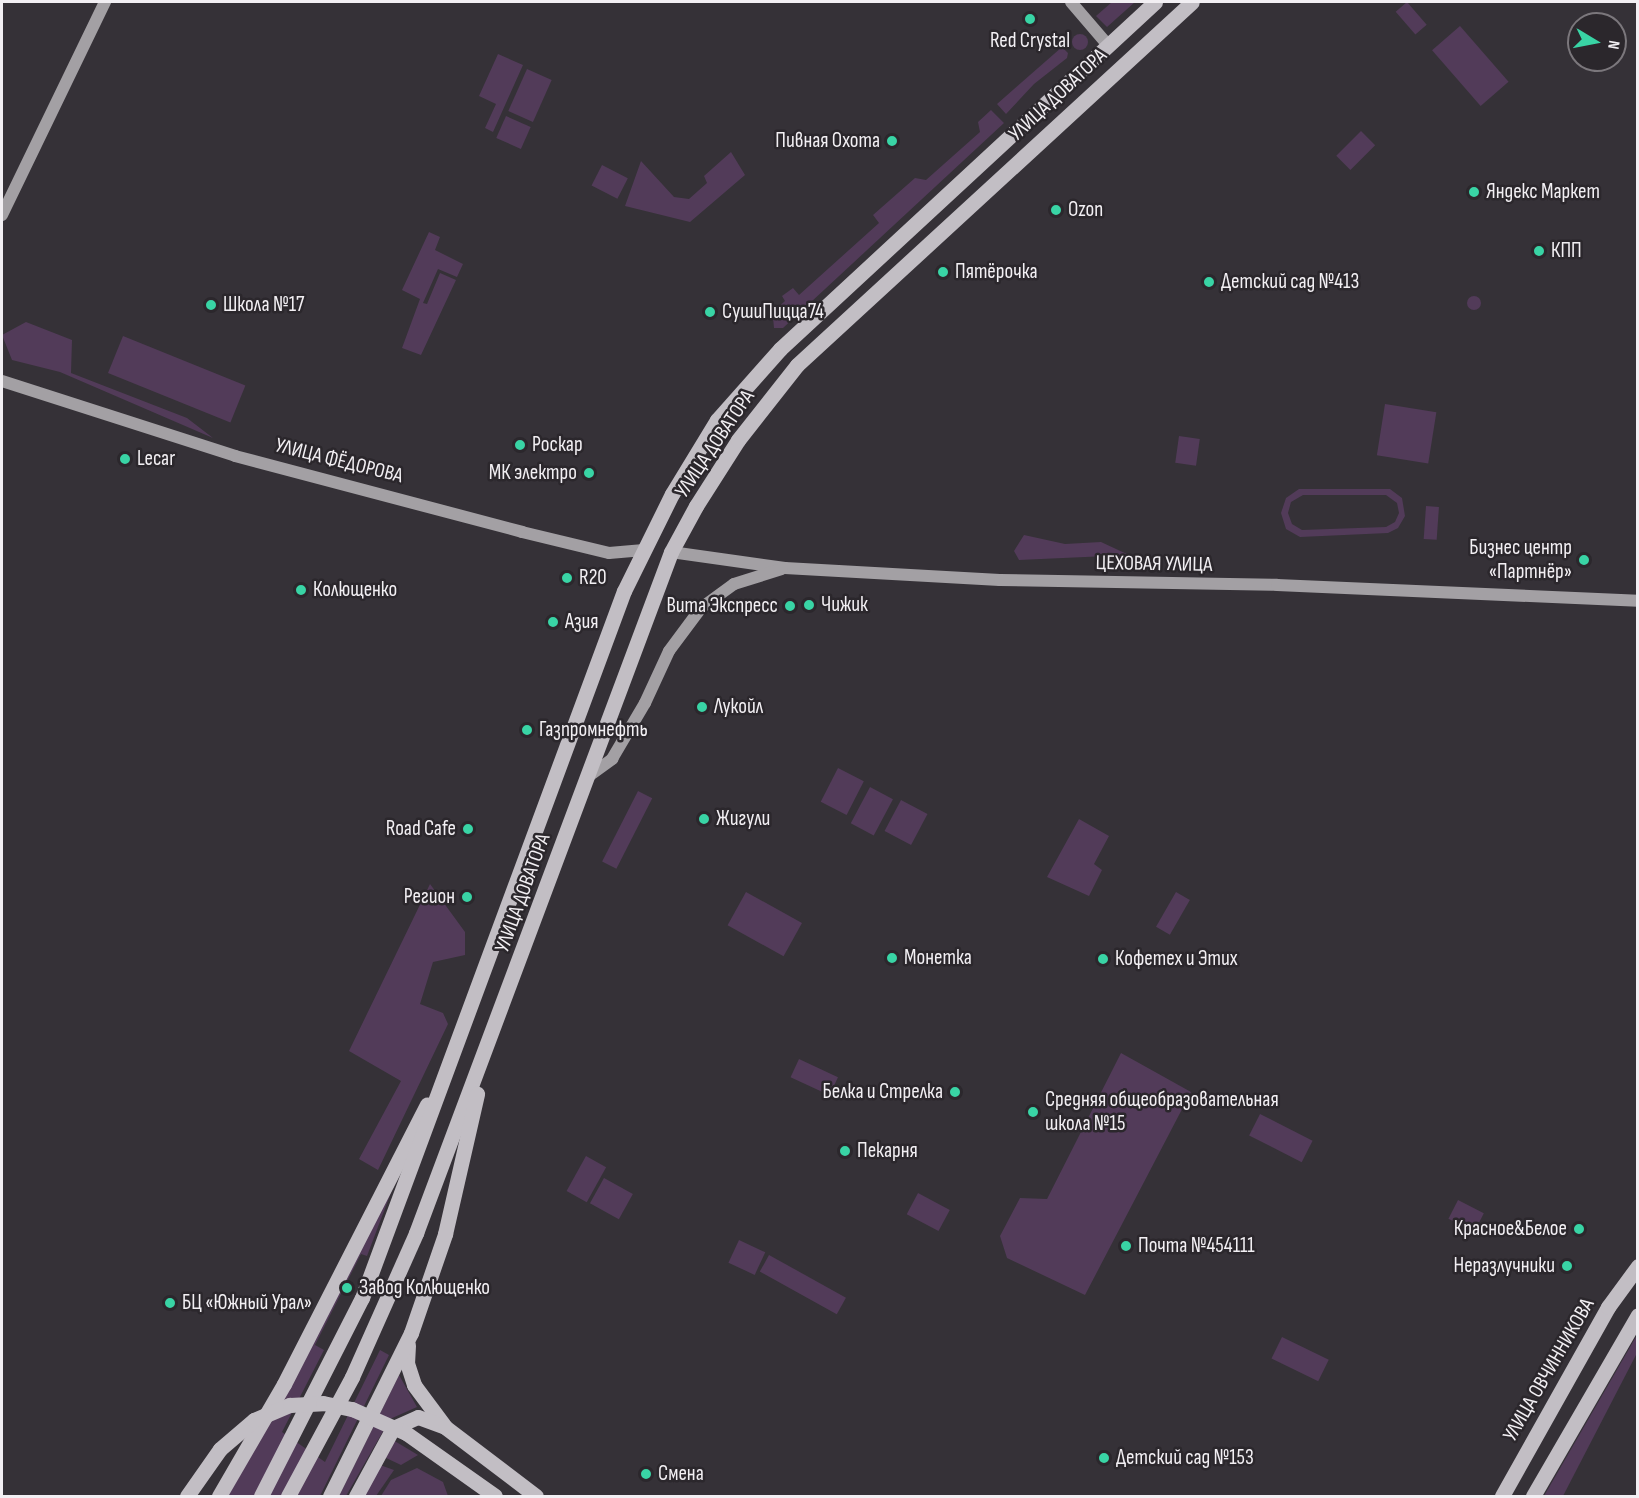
<!DOCTYPE html>
<html>
<head>
<meta charset="utf-8">
<style>
  body { margin:0 }
  #map { position:relative; width:1639px; height:1498px; overflow:hidden; background:#353137; font-family:"Sofia Sans Condensed",sans-serif }
  div>[style] { position:absolute }
  [style*='--x'] { left:calc(var(--x)*1px); top:calc(var(--y)*1px); width:calc(var(--w)*1px); rotate:calc(var(--a)*1deg) }
  .green>* { inset:0; background:#523b59; transform-origin:0 0 }
  .round { border-radius:50% }
  .secondary>* { height:12px; margin:-6px; padding:0 6px; transform-origin:6px; border-radius:6px; background:#a3a0a4 }
  .primary>* { height:15px; margin:-7.5px; padding:0 7.5px; transform-origin:7.5px; border-radius:7.5px; background:#c2bec4 }
  .primary-bridge>* { height:15px; margin:-7.5px; padding:0 7.5px; transform-origin:7.5px; border-radius:7.5px; background:#c2bec4 }
  .dots>* { width:16px; height:16px; translate:-50% -50%; box-sizing:border-box; border:3px solid #2b272c; border-radius:50% }
  span { translate:-50% -50%; white-space:nowrap; text-align:center; line-height:1.15; -webkit-text-stroke:5px #2b272c; paint-order:stroke }
  .poi-label { font-size:21px; color:#f2eff3 }
  .right { translate:-100% -50%; text-align:right }
  .left { translate:0 -50%; text-align:left }
  .street-label { font-size:21px; color:#f2eff3 }
  .frame { position:absolute; inset:0; border:3px solid #f2eff3; pointer-events:none }
  .north { position:absolute; left:1567px; top:12px; width:60px; height:60px; box-sizing:border-box; background:#2b272c; border:2px solid #7b777c; border-radius:50%; rotate:100deg; font-size:16px; font-weight:700; line-height:24px; text-align:center; color:#f2eff3 }
  .north::after { content:''; display:block; margin:auto; width:21px; height:27px; background:#39d4a5; clip-path:polygon(50% 0,100% 100%,50% 72%,0 100%) }
</style>
</head>
<body>
<div id="map">
  <div class="green">
    <i style="clip-path:polygon(1112px 2px,1135px 2px,1107px 27px,1096px 16px)"></i>
    <i style="left:1407px;top:2px;width:30px;height:15px;rotate:49deg"></i>
    <i style="left:1460px;top:26px;width:74px;height:37px;rotate:49deg"></i>
    <i class="round" style="left:1072px;top:34px;width:16px;height:16px"></i>
    <i style="clip-path:polygon(1062px 47px,1068px 53px,1067px 58px,1034px 84px,1006px 114px,997px 104px)"></i>
    <i style="clip-path:polygon(498px 54px,523px 65px,493px 132px,485px 128px,496px 104px,479px 96px)"></i>
    <i style="left:527px;top:69px;width:27px;height:46px;rotate:24deg"></i>
    <i style="clip-path:polygon(991px 110px,1004px 123px,783px 328px,774px 328px,772px 307px,776px 309px,785px 301px,782px 296px,793px 288px,799px 295px,879px 223px,873px 215px,915px 178px,926px 180px,980px 132px,978px 122px)"></i>
    <i style="left:506px;top:116px;width:27px;height:24px;rotate:24deg"></i>
    <i style="left:1361px;top:131px;width:20px;height:35px;rotate:45deg"></i>
    <i style="clip-path:polygon(731px 152px,745px 175px,690px 222px,625px 206px,641px 161px,674px 197px,689px 199px,707px 183px,704px 176px)"></i>
    <i style="left:602px;top:165px;width:29px;height:23px;rotate:27deg"></i>
    <i style="clip-path:polygon(429px 232px,440px 237px,435px 250px,463px 264px,457px 277px,438px 269px,423px 303px,427px 304px,440px 273px,456px 280px,421px 355px,402px 348px,420px 299px,402px 290px)"></i>
    <i class="round" style="left:1467px;top:296px;width:14px;height:14px"></i>
    <i style="clip-path:polygon(26px 322px,72px 340px,71px 373px,187px 418px,213px 438px,60px 372px,12px 360px,2px 335px)"></i>
    <i style="left:123px;top:336px;width:132px;height:40px;rotate:22deg"></i>
    <i style="left:1385px;top:404px;width:52px;height:52px;rotate:9deg"></i>
    <i style="left:1179px;top:436px;width:21px;height:27px;rotate:8deg"></i>
    <i style="clip-path:polygon(evenodd,1299px 489px,1390px 489px,1402px 498px,1405px 516px,1398px 528px,1388px 533px,1300px 537px,1286px 529px,1281px 513px,1286px 498px,1299px 489px,1303px 495px,1386px 495px,1397px 503px,1399px 513px,1395px 522px,1386px 527px,1302px 530px,1292px 524px,1288px 513px,1291px 502px,1303px 495px)"></i>
    <i style="left:1426px;top:506px;width:13px;height:33px;rotate:4deg"></i>
    <i style="clip-path:polygon(1024px 535px,1065px 544px,1101px 542px,1129px 555px,1019px 560px,1014px 551px)"></i>
    <i style="left:838px;top:768px;width:29px;height:38px;rotate:27deg"></i>
    <i style="left:870px;top:787px;width:26px;height:41px;rotate:28deg"></i>
    <i style="left:638px;top:791px;width:16px;height:79px;rotate:27deg"></i>
    <i style="left:901px;top:800px;width:30px;height:35px;rotate:28deg"></i>
    <i style="clip-path:polygon(1079px 819px,1109px 836px,1094px 864px,1102px 870px,1089px 896px,1047px 877px)"></i>
    <i style="clip-path:polygon(430px 884px,465px 932px,465px 955px,433px 962px,420px 1004px,443px 1013px,448px 1024px,378px 1170px,359px 1159px,401px 1081px,349px 1051px)"></i>
    <i style="left:746px;top:892px;width:64px;height:38px;rotate:29deg"></i>
    <i style="left:1176px;top:892px;width:16px;height:40px;rotate:30deg"></i>
    <i style="clip-path:polygon(1121px 1053px,1191px 1092px,1085px 1295px,1007px 1258px,1000px 1236px,1020px 1198px,1047px 1199px)"></i>
    <i style="left:799px;top:1059px;width:43px;height:20px;rotate:25deg"></i>
    <i style="left:1260px;top:1114px;width:59px;height:24px;rotate:27deg"></i>
    <i style="left:586px;top:1156px;width:23px;height:40px;rotate:29deg"></i>
    <i style="left:604px;top:1178px;width:33px;height:29px;rotate:29deg"></i>
    <i style="clip-path:polygon(395px 1182px,367px 1256px,361px 1254px,315px 1345px,324px 1350px,282px 1432px,325px 1462px,380px 1350px,389px 1355px,320px 1496px,228px 1496px,292px 1384px)"></i>
    <i style="left:918px;top:1193px;width:36px;height:24px;rotate:28deg"></i>
    <i style="left:1458px;top:1200px;width:29px;height:21px;rotate:27deg"></i>
    <i style="left:739px;top:1240px;width:29px;height:25px;rotate:25deg"></i>
    <i style="left:769px;top:1255px;width:88px;height:19px;rotate:29deg"></i>
    <i style="clip-path:polygon(1637px 1335px,1637px 1353px,1563px 1496px,1544px 1496px)"></i>
    <i style="left:1282px;top:1337px;width:52px;height:24px;rotate:26deg"></i>
    <i style="clip-path:polygon(399px 1375px,417px 1407px,390px 1419px,346px 1496px,339px 1496px)"></i>
    <i style="clip-path:polygon(393px 1440px,418px 1455px,401px 1465px,384px 1457px)"></i>
    <i style="clip-path:polygon(380px 1465px,394px 1470px,376px 1496px,364px 1496px)"></i>
    <i style="clip-path:polygon(417px 1468px,443px 1482px,448px 1496px,381px 1496px,391px 1480px)"></i>
  </div>
  <div class="secondary">
    <i style="--x:1071;--y:2;--w:55;--a:49.4"></i>
    <i style="--x:2;--y:215;--w:237;--a:-64.2"></i>
    <i style="--x:2;--y:381;--w:245;--a:17.8"></i>
    <i style="--x:235;--y:456;--w:297;--a:14.8"></i>
    <i style="--x:522;--y:532;--w:89;--a:13.6"></i>
    <i style="--x:609;--y:553;--w:35;--a:-5"></i>
    <i style="--x:671;--y:552;--w:115;--a:8"></i>
    <i style="--x:785;--y:568;--w:215;--a:3.2"></i>
    <i style="--x:1000;--y:580;--w:277;--a:1"></i>
    <i style="--x:1277;--y:585;--w:361;--a:2.5"></i>
    <i style="--x:589;--y:776;--w:29;--a:-36"></i>
    <i style="--x:612;--y:759;--w:65;--a:-59.5"></i>
    <i style="--x:645;--y:703;--w:57;--a:-65.2"></i>
    <i style="--x:669;--y:651;--w:54;--a:-53.3"></i>
    <i style="--x:701;--y:608;--w:41;--a:-36"></i>
    <i style="--x:734;--y:584;--w:50;--a:-17.4"></i>
  </div>
  <div class="primary">
    <i style="--x:408;--y:1345;--w:18;--a:93"></i>
    <i style="--x:407;--y:1363;--w:23;--a:72"></i>
    <i style="--x:414;--y:1385;--w:49;--a:53.4"></i>
    <i style="--x:219;--y:1496;--w:129;--a:-59.9"></i>
    <i style="--x:284;--y:1384;--w:314;--a:-62.9"></i>
    <i style="--x:261;--y:1496;--w:222;--a:-63"></i>
    <i style="--x:362;--y:1298;--w:754;--a:-69.67"></i>
    <i style="--x:624;--y:591;--w:108;--a:-63.7"></i>
    <i style="--x:672;--y:494;--w:87;--a:-58.7"></i>
    <i style="--x:717;--y:420;--w:95;--a:-48.4"></i>
    <i style="--x:780;--y:349;--w:511;--a:-42.78"></i>
    <i style="--x:288;--y:1496;--w:135;--a:-61.7"></i>
    <i style="--x:352;--y:1377;--w:158;--a:-66"></i>
    <i style="--x:416;--y:1233;--w:727;--a:-69.47"></i>
    <i style="--x:671;--y:552;--w:52;--a:-61.5"></i>
    <i style="--x:696;--y:506;--w:78;--a:-57.5"></i>
    <i style="--x:738;--y:440;--w:95;--a:-51.8"></i>
    <i style="--x:797;--y:365;--w:536;--a:-42.58"></i>
    <i style="--x:330;--y:1496;--w:182;--a:-63.6"></i>
    <i style="--x:411;--y:1333;--w:105;--a:-71"></i>
    <i style="--x:445;--y:1234;--w:144;--a:-77.1"></i>
    <i style="--x:356;--y:1496;--w:77;--a:-61.4"></i>
    <i style="--x:393;--y:1428;--w:27;--a:-24"></i>
    <i style="--x:418;--y:1417;--w:29;--a:20"></i>
    <i style="--x:445;--y:1427;--w:114;--a:37.2"></i>
    <i style="--x:1502;--y:1496;--w:217;--a:-60.7"></i>
    <i style="--x:1608;--y:1307;--w:51;--a:-53.8"></i>
    <i style="--x:1533;--y:1496;--w:209;--a:-59.9"></i>
  </div>
  <div class="primary-bridge">
    <i style="--x:187;--y:1496;--w:57;--a:-54.9"></i>
    <i style="--x:220;--y:1449;--w:45;--a:-40.5"></i>
    <i style="--x:254;--y:1420;--w:39;--a:-23"></i>
    <i style="--x:290;--y:1405;--w:33;--a:-3"></i>
    <i style="--x:323;--y:1403;--w:30;--a:12"></i>
    <i style="--x:352;--y:1409;--w:59;--a:24"></i>
    <i style="--x:406;--y:1433;--w:109;--a:35.3"></i>
  </div>
  <div class="dots">
    <i style="left:1030px;top:19px;background:#39d4a5"></i>
    <i style="left:892px;top:141px;background:#39d4a5"></i>
    <i style="left:1474px;top:192px;background:#39d4a5"></i>
    <i style="left:1056px;top:210px;background:#39d4a5"></i>
    <i style="left:1539px;top:251px;background:#39d4a5"></i>
    <i style="left:943px;top:272px;background:#39d4a5"></i>
    <i style="left:1209px;top:282px;background:#39d4a5"></i>
    <i style="left:211px;top:305px;background:#39d4a5"></i>
    <i style="left:710px;top:312px;background:#39d4a5"></i>
    <i style="left:520px;top:445px;background:#39d4a5"></i>
    <i style="left:125px;top:459px;background:#39d4a5"></i>
    <i style="left:589px;top:473px;background:#39d4a5"></i>
    <i style="left:1584px;top:560px;background:#39d4a5"></i>
    <i style="left:567px;top:578px;background:#39d4a5"></i>
    <i style="left:301px;top:590px;background:#39d4a5"></i>
    <i style="left:809px;top:605px;background:#39d4a5"></i>
    <i style="left:790px;top:606px;background:#39d4a5"></i>
    <i style="left:553px;top:622px;background:#39d4a5"></i>
    <i style="left:702px;top:707px;background:#39d4a5"></i>
    <i style="left:527px;top:730px;background:#39d4a5"></i>
    <i style="left:704px;top:819px;background:#39d4a5"></i>
    <i style="left:468px;top:829px;background:#39d4a5"></i>
    <i style="left:467px;top:897px;background:#39d4a5"></i>
    <i style="left:892px;top:958px;background:#39d4a5"></i>
    <i style="left:1103px;top:959px;background:#39d4a5"></i>
    <i style="left:955px;top:1092px;background:#39d4a5"></i>
    <i style="left:1033px;top:1112px;background:#39d4a5"></i>
    <i style="left:845px;top:1151px;background:#39d4a5"></i>
    <i style="left:1579px;top:1229px;background:#39d4a5"></i>
    <i style="left:1126px;top:1246px;background:#39d4a5"></i>
    <i style="left:1567px;top:1266px;background:#39d4a5"></i>
    <i style="left:347px;top:1288px;background:#39d4a5"></i>
    <i style="left:170px;top:1303px;background:#39d4a5"></i>
    <i style="left:1104px;top:1458px;background:#39d4a5"></i>
    <i style="left:646px;top:1474px;background:#39d4a5"></i>
  </div>
  <div class="poi-label">
    <span style="left:1030px;top:41px">Red Crystal</span>
    <span class="right" style="left:880px;top:141px">Пивная Охота</span>
    <span class="left" style="left:1486px;top:192px">Яндекс Маркет</span>
    <span class="left" style="left:1068px;top:210px">Ozon</span>
    <span class="left" style="left:1551px;top:251px">КПП</span>
    <span class="left" style="left:955px;top:272px">Пятёрочка</span>
    <span class="left" style="left:1221px;top:282px">Детский сад №413</span>
    <span class="left" style="left:223px;top:305px">Школа №17</span>
    <span class="left" style="left:722px;top:312px">СушиПицца74</span>
    <span class="left" style="left:532px;top:445px">Роскар</span>
    <span class="left" style="left:137px;top:459px">Lecar</span>
    <span class="right" style="left:577px;top:473px">МК электро</span>
    <span class="right" style="left:1572px;top:560px">Бизнес центр<br>«Партнёр»</span>
    <span class="left" style="left:579px;top:578px">R20</span>
    <span class="left" style="left:313px;top:590px">Колющенко</span>
    <span class="left" style="left:821px;top:605px">Чижик</span>
    <span class="right" style="left:778px;top:606px">Вита Экспресс</span>
    <span class="left" style="left:565px;top:622px">Азия</span>
    <span class="left" style="left:714px;top:707px">Лукойл</span>
    <span class="left" style="left:539px;top:730px">Газпромнефть</span>
    <span class="left" style="left:716px;top:819px">Жигули</span>
    <span class="right" style="left:456px;top:829px">Road Cafe</span>
    <span class="right" style="left:455px;top:897px">Регион</span>
    <span class="left" style="left:904px;top:958px">Монетка</span>
    <span class="left" style="left:1115px;top:959px">Кофетех и Этих</span>
    <span class="right" style="left:943px;top:1092px">Белка и Стрелка</span>
    <span class="left" style="left:1045px;top:1112px">Средняя общеобразовательная<br>школа №15</span>
    <span class="left" style="left:857px;top:1151px">Пекарня</span>
    <span class="right" style="left:1567px;top:1229px">Красное&amp;Белое</span>
    <span class="left" style="left:1138px;top:1246px">Почта №454111</span>
    <span class="right" style="left:1555px;top:1266px">Неразлучники</span>
    <span class="left" style="left:359px;top:1288px">Завод Колющенко</span>
    <span class="left" style="left:182px;top:1303px">БЦ «Южный Урал»</span>
    <span class="left" style="left:1116px;top:1458px">Детский сад №153</span>
    <span class="left" style="left:658px;top:1474px">Смена</span>
  </div>
  <div class="street-label">
    <span style="left:1058px;top:95px;rotate:-43deg">УЛИЦА ДОВАТОРА</span>
    <span style="left:715px;top:444px;rotate:-56deg">УЛИЦА ДОВАТОРА</span>
    <span style="left:339px;top:461px;rotate:14deg">УЛИЦА ФЁДОРОВА</span>
    <span style="left:1154px;top:564px;rotate:1deg">ЦЕХОВАЯ УЛИЦА</span>
    <span style="left:523px;top:893px;rotate:-70deg">УЛИЦА ДОВАТОРА</span>
    <span style="left:1549px;top:1370px;rotate:-60deg">УЛИЦА ОВЧИННИКОВА</span>
  </div>
  <div class="frame"></div>
  <div class="north">N</div>
</div>
</body>
</html>
